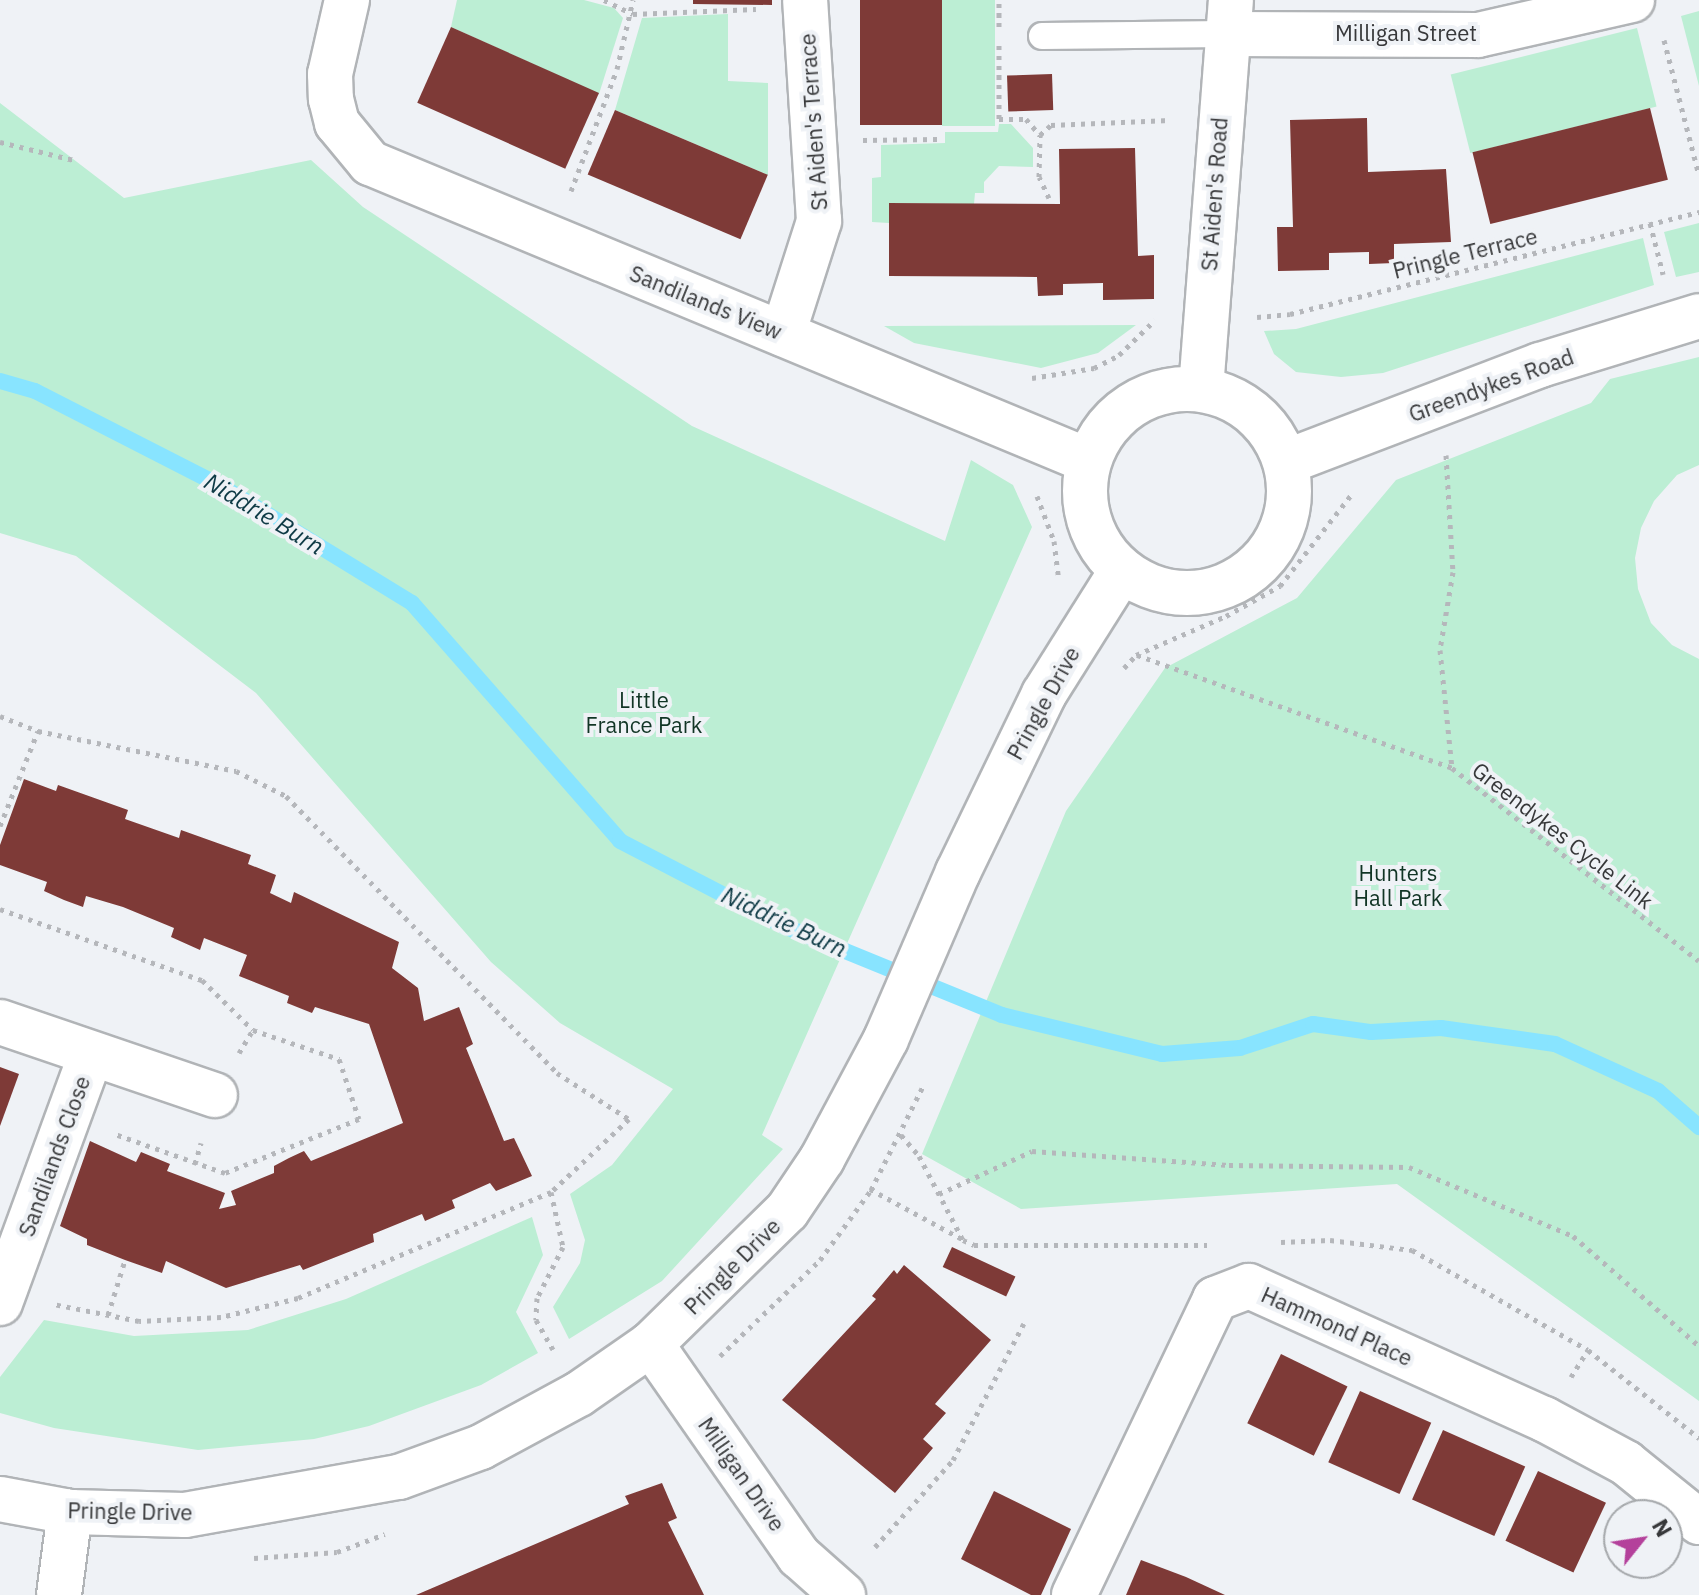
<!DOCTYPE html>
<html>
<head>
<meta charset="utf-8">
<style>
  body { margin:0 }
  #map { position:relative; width:1699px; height:1595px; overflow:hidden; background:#eff2f6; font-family:"IBM Plex Sans",sans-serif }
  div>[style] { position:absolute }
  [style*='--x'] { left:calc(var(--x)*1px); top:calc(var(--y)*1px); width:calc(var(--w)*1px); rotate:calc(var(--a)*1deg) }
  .green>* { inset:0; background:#bceed4; transform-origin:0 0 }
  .stream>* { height:16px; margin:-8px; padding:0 8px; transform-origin:8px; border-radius:8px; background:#88e4ff }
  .building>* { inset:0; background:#7e3a37; transform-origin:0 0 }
  .path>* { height:5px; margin-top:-2.5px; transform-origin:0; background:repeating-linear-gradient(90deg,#b5b7bb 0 4px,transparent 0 10px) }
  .roads { filter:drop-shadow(2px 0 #b1b4b7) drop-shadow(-2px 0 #b1b4b7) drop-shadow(0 2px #b1b4b7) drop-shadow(0 -2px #b1b4b7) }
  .lane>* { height:26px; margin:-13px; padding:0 13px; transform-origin:13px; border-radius:13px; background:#fff }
  .street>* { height:44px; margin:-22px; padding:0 22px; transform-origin:22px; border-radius:22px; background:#fff }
  .street>.ring { margin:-22px; padding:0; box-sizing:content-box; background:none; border:44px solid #fff; border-radius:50% }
  span { translate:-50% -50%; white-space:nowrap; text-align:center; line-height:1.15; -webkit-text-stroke:8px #eff2f6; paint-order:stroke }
  .street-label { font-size:22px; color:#37383a }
  .park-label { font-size:22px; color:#113525 }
  .water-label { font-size:24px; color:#0e3a45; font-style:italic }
  .north { position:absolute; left:1603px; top:1499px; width:80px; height:80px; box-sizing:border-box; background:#eff2f6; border:2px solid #a5a8ab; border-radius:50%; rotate:60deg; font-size:22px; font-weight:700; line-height:32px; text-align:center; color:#37383a }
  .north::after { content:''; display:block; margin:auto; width:28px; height:36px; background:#b4419b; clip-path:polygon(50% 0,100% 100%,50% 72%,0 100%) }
</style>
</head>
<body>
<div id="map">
  <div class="green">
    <i style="clip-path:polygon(457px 0,584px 0,614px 8px,623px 18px,599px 94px,451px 27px)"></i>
    <i style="left:942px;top:0;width:53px;height:126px"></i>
    <i style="clip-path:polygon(1699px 11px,1699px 86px,1681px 16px)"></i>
    <i style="clip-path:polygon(728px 14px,728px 81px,768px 83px,768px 175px,615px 110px,642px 18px)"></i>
    <i style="left:1637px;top:28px;width:81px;height:192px;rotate:76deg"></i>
    <i style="clip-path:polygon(0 103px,124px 198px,311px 160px,363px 207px,692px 426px,945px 541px,971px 460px,1013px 485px,1032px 527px,762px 1135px,783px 1149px,662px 1281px,569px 1339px,553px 1307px,580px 1263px,585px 1240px,570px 1194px,612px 1165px,673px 1089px,560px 1023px,491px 962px,256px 693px,76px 556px,0 533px)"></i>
    <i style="clip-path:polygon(999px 124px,1011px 124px,1033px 148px,1033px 167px,999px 166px,984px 182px,984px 193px,975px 193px,974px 204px,890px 203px,889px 223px,872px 222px,872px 178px,881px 177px,881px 145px,945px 143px,945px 132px,998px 132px)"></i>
    <i style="clip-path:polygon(1699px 223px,1699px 272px,1676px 277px,1664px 232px)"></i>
    <i style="clip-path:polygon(1643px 238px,1654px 285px,1383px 373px,1341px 377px,1296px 372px,1274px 354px,1264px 331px,1296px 329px)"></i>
    <i style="clip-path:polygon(1136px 325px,1098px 353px,1041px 368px,914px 343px,884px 326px)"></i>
    <i style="clip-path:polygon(1699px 357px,1699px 465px,1677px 475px,1654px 501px,1641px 528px,1635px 558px,1638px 589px,1651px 623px,1672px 645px,1699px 659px,1699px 1401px,1397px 1184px,1021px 1209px,922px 1154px,1066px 811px,1165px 668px,1297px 598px,1396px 480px,1591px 403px,1610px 379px)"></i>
    <i style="clip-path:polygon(532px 1217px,543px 1255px,516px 1312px,538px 1353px,481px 1385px,369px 1426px,314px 1439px,198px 1450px,54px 1428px,0 1413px,0 1377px,44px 1320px,134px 1336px,248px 1330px,346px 1299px)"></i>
  </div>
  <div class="stream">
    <i style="--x:0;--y:381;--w:36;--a:16"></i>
    <i style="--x:35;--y:391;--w:209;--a:27.1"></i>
    <i style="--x:221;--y:486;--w:224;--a:31.5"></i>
    <i style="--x:412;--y:603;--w:316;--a:48.8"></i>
    <i style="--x:620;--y:841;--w:185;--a:27.4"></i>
    <i style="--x:784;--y:926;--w:235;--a:22.2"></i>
    <i style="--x:1002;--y:1015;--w:165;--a:13.7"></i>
    <i style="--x:1162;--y:1054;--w:78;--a:-4.4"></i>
    <i style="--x:1240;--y:1048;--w:77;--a:-18.2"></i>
    <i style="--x:1313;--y:1024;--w:59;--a:7.9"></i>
    <i style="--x:1371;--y:1032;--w:70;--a:-3.3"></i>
    <i style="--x:1441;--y:1028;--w:115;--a:8"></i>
    <i style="--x:1555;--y:1044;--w:113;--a:24.5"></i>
    <i style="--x:1658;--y:1091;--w:55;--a:41.3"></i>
  </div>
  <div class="building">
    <i style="clip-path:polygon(693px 0,772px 0,772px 5px,693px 4px)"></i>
    <i style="left:860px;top:0;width:82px;height:125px"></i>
    <i style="left:451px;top:27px;width:162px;height:83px;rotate:24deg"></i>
    <i style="left:1052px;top:74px;width:36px;height:45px;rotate:88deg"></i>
    <i style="left:1650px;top:108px;width:74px;height:183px;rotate:76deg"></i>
    <i style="left:615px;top:110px;width:166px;height:70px;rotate:23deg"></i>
    <i style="clip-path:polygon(1367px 118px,1368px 172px,1446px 169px,1451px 242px,1394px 244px,1394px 263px,1369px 264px,1369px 252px,1329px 253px,1329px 270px,1278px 271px,1277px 227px,1293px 227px,1290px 120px)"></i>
    <i style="clip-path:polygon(1135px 148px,1138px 256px,1154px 255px,1154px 299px,1103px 300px,1103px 283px,1063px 284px,1063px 295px,1038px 296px,1037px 277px,889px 276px,889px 203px,1060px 204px,1059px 149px)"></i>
    <i style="clip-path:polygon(24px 779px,56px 791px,58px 785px,128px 810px,125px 819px,179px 838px,181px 830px,251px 855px,248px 864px,276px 875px,270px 893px,291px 903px,294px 892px,399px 942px,392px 968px,418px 988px,424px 1021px,459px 1007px,473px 1044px,466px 1048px,504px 1141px,514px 1138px,532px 1176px,496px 1191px,490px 1183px,452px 1200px,455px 1208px,425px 1221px,422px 1214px,373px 1234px,374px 1242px,303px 1270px,300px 1265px,226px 1288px,166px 1261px,162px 1273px,125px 1260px,87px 1245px,87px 1239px,60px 1226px,90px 1141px,136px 1162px,141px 1152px,170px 1164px,167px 1171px,225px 1193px,219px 1209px,236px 1205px,231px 1191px,274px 1173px,274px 1166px,289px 1158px,304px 1151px,311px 1161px,403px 1123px,369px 1024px,315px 1007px,312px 1013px,287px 1003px,289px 996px,239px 976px,247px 955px,204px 938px,200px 950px,171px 937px,174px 928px,123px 907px,86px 896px,83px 907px,64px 900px,44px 891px,47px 882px,0 865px,0 845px)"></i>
    <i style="clip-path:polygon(0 1067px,19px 1074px,0 1126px)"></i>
    <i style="left:952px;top:1247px;width:70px;height:22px;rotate:25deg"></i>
    <i style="clip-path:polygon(904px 1265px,991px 1340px,935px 1404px,946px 1413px,923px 1439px,933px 1448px,895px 1493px,782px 1400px,876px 1299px,872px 1296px,894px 1270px,897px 1274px)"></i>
    <i style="left:1281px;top:1354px;width:74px;height:77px;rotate:26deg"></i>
    <i style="left:1360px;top:1391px;width:78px;height:78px;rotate:24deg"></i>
    <i style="left:1443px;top:1430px;width:90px;height:76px;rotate:24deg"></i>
    <i style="left:1538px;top:1471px;width:75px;height:77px;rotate:25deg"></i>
    <i style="clip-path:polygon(662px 1483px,677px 1518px,668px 1522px,704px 1595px,416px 1595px,629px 1504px,625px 1496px)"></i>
    <i style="clip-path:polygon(994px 1491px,1071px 1529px,1041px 1595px,1031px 1595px,961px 1559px)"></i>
    <i style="clip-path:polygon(1141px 1560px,1186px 1577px,1225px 1595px,1126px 1595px)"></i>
  </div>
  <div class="path">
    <i style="--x:604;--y:0;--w:32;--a:26"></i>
    <i style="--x:633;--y:14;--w:123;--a:-2.3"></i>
    <i style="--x:999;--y:27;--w:27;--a:-90"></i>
    <i style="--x:1664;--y:40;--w:139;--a:75.5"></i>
    <i style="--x:999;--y:45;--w:74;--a:90"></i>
    <i style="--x:999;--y:119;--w:27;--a:0"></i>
    <i style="--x:1026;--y:119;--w:21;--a:49"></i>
    <i style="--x:863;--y:140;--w:75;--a:-0.8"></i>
    <i style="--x:0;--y:142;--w:76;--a:13.7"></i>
    <i style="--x:571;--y:191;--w:130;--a:-69.3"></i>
    <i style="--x:617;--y:69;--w:71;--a:-76.9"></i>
    <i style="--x:1049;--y:198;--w:23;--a:-115"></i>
    <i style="--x:1039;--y:177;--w:42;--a:-88.6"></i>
    <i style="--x:1040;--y:135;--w:15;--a:-42"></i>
    <i style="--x:1051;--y:125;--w:119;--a:-2.4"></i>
    <i style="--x:1650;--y:223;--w:53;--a:75.7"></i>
    <i style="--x:1257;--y:317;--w:33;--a:-5"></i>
    <i style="--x:1290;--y:314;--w:422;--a:-14"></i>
    <i style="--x:1032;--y:378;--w:63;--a:-9.2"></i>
    <i style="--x:1094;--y:368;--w:28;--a:-27"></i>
    <i style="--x:1119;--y:355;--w:50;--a:-44.2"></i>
    <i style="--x:1446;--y:455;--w:117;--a:86.6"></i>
    <i style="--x:1453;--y:572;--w:79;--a:99.5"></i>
    <i style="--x:1440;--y:650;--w:119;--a:84.2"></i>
    <i style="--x:1037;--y:496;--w:48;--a:69.3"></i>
    <i style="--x:1054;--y:541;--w:34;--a:83"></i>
    <i style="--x:1137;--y:655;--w:335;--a:19.7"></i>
    <i style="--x:1452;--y:768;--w:313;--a:38"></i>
    <i style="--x:1124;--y:668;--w:18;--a:-47"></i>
    <i style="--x:1136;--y:655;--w:98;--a:-23.4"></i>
    <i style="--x:1226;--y:616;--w:62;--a:-29.1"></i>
    <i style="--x:1280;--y:586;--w:115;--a:-52"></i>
    <i style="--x:0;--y:716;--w:41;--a:21.5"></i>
    <i style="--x:0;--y:826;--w:102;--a:-68.2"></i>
    <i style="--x:38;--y:731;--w:202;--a:11.4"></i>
    <i style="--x:236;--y:771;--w:56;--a:26.6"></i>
    <i style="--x:286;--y:796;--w:388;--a:45.6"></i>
    <i style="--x:557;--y:1073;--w:85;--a:32.6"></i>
    <i style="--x:629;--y:1119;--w:107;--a:136.9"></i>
    <i style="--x:551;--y:1192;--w:274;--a:157.3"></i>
    <i style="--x:298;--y:1298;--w:79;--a:166.1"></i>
    <i style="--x:221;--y:1317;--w:82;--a:177.2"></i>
    <i style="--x:139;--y:1321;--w:88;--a:-168.8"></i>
    <i style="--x:0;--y:909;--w:214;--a:19.4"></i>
    <i style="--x:202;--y:980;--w:71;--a:44.4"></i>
    <i style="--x:253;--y:1030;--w:91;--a:18.6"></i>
    <i style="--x:339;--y:1059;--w:63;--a:71.6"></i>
    <i style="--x:359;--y:1119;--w:144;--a:158.1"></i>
    <i style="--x:225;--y:1173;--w:117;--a:-160.5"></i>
    <i style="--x:239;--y:1053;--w:27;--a:-59"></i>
    <i style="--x:901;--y:1135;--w:28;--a:49"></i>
    <i style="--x:919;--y:1156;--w:95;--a:62.4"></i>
    <i style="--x:963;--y:1240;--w:12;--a:24"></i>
    <i style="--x:974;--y:1245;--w:233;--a:0"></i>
    <i style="--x:195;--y:1164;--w:22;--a:-74"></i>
    <i style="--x:870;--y:1189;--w:105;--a:28.5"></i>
    <i style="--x:551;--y:1192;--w:56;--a:77.7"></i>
    <i style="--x:563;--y:1247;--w:57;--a:117"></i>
    <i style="--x:537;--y:1298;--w:22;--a:93"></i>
    <i style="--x:536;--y:1320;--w:34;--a:60"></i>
    <i style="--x:939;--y:1194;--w:102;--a:-24.8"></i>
    <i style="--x:1032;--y:1151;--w:197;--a:4.1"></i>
    <i style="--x:1229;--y:1165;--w:180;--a:0.6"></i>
    <i style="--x:1409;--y:1167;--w:178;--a:22.8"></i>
    <i style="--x:1573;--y:1236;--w:167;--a:41.1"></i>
    <i style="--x:1281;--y:1242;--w:49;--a:-2.3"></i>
    <i style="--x:1330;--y:1240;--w:83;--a:7"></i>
    <i style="--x:1412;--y:1250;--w:202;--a:29.6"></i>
    <i style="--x:1588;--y:1350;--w:142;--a:38.4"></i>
    <i style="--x:108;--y:1315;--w:58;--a:-72.8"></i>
    <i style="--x:720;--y:1356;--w:139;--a:-43.8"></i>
    <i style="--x:820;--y:1260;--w:87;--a:-53.9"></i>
    <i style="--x:871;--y:1190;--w:116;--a:-63.4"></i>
    <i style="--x:1571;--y:1377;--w:32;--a:-58"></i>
    <i style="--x:875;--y:1547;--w:117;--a:-48.1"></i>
    <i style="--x:953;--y:1460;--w:154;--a:-62.6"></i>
    <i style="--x:254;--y:1558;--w:83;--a:-4.1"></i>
    <i style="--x:337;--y:1552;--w:51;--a:-20.6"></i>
  </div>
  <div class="roads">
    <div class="lane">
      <i style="--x:1042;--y:36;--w:184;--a:-0.6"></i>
    </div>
    <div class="street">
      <i style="--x:347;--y:0;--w:76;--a:102.9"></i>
      <i style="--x:330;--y:74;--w:25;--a:88"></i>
      <i style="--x:331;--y:99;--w:25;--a:76"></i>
      <i style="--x:337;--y:123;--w:52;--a:50.5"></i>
      <i style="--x:370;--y:163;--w:778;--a:22.51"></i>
      <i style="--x:1226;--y:34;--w:252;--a:0.2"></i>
      <i style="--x:1478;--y:35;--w:158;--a:-12.8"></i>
      <i style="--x:783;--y:334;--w:119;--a:-72.3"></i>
      <i style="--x:819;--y:221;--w:221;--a:-93.6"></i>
      <i style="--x:1201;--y:389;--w:390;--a:-85.6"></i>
      <i class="ring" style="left:1085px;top:389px;width:160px;height:160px"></i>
      <i style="--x:1286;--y:462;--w:272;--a:-20.9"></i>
      <i style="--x:1540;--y:365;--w:166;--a:-17.1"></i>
      <i style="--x:0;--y:1022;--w:227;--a:18.8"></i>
      <i style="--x:0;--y:1303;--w:265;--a:-69.9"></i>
      <i style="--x:651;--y:1344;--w:259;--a:55.1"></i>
      <i style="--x:799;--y:1556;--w:59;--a:41.6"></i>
      <i style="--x:0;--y:1499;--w:71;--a:10.5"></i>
      <i style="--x:70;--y:1512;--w:115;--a:1.5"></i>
      <i style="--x:185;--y:1515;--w:217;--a:-10.1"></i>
      <i style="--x:399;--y:1477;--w:87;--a:-20.1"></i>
      <i style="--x:481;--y:1447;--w:111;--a:-28.4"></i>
      <i style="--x:579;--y:1394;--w:88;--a:-34.8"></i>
      <i style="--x:651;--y:1344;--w:190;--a:-44.4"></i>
      <i style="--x:787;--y:1211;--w:63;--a:-56.1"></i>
      <i style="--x:822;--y:1159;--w:136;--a:-61.9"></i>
      <i style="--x:886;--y:1039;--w:182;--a:-66.7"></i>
      <i style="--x:958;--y:872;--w:198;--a:-64.2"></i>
      <i style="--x:1044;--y:694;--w:146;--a:-57.8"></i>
      <i style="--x:59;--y:1595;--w:84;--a:-82.5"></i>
      <i style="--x:1074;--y:1595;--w:328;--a:-64.5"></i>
      <i style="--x:1215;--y:1299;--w:36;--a:-21"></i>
      <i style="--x:1249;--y:1286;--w:324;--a:24.3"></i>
      <i style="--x:1544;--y:1419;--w:93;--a:28.2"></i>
      <i style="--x:1626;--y:1463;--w:94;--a:38.9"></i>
    </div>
  </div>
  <div class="street-label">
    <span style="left:1406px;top:33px">Milligan Street</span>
    <span style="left:813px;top:122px;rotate:-94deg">St Aiden's Terrace</span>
    <span style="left:1214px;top:194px;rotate:-86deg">St Aiden's Road</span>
    <span style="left:1465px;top:253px;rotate:-14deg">Pringle Terrace</span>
    <span style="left:706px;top:302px;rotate:22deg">Sandilands View</span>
    <span style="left:1491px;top:385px;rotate:-20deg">Greendykes Road</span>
    <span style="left:1043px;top:703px;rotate:-61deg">Pringle Drive</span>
    <span style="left:1563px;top:835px;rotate:38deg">Greendykes Cycle Link</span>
    <span style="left:54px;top:1156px;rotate:-70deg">Sandilands Close</span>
    <span style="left:732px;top:1266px;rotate:-45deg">Pringle Drive</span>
    <span style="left:1337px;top:1326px;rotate:24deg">Hammond Place</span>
    <span style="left:742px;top:1474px;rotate:55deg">Milligan Drive</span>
    <span style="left:130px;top:1511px;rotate:1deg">Pringle Drive</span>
  </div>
  <div class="park-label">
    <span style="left:644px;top:712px">Little<br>France Park</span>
    <span style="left:1398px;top:885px">Hunters<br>Hall Park</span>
  </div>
  <div class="water-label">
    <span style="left:264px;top:514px;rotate:31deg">Niddrie Burn</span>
    <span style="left:784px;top:922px;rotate:25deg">Niddrie Burn</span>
  </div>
  <div class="north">N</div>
</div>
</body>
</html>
